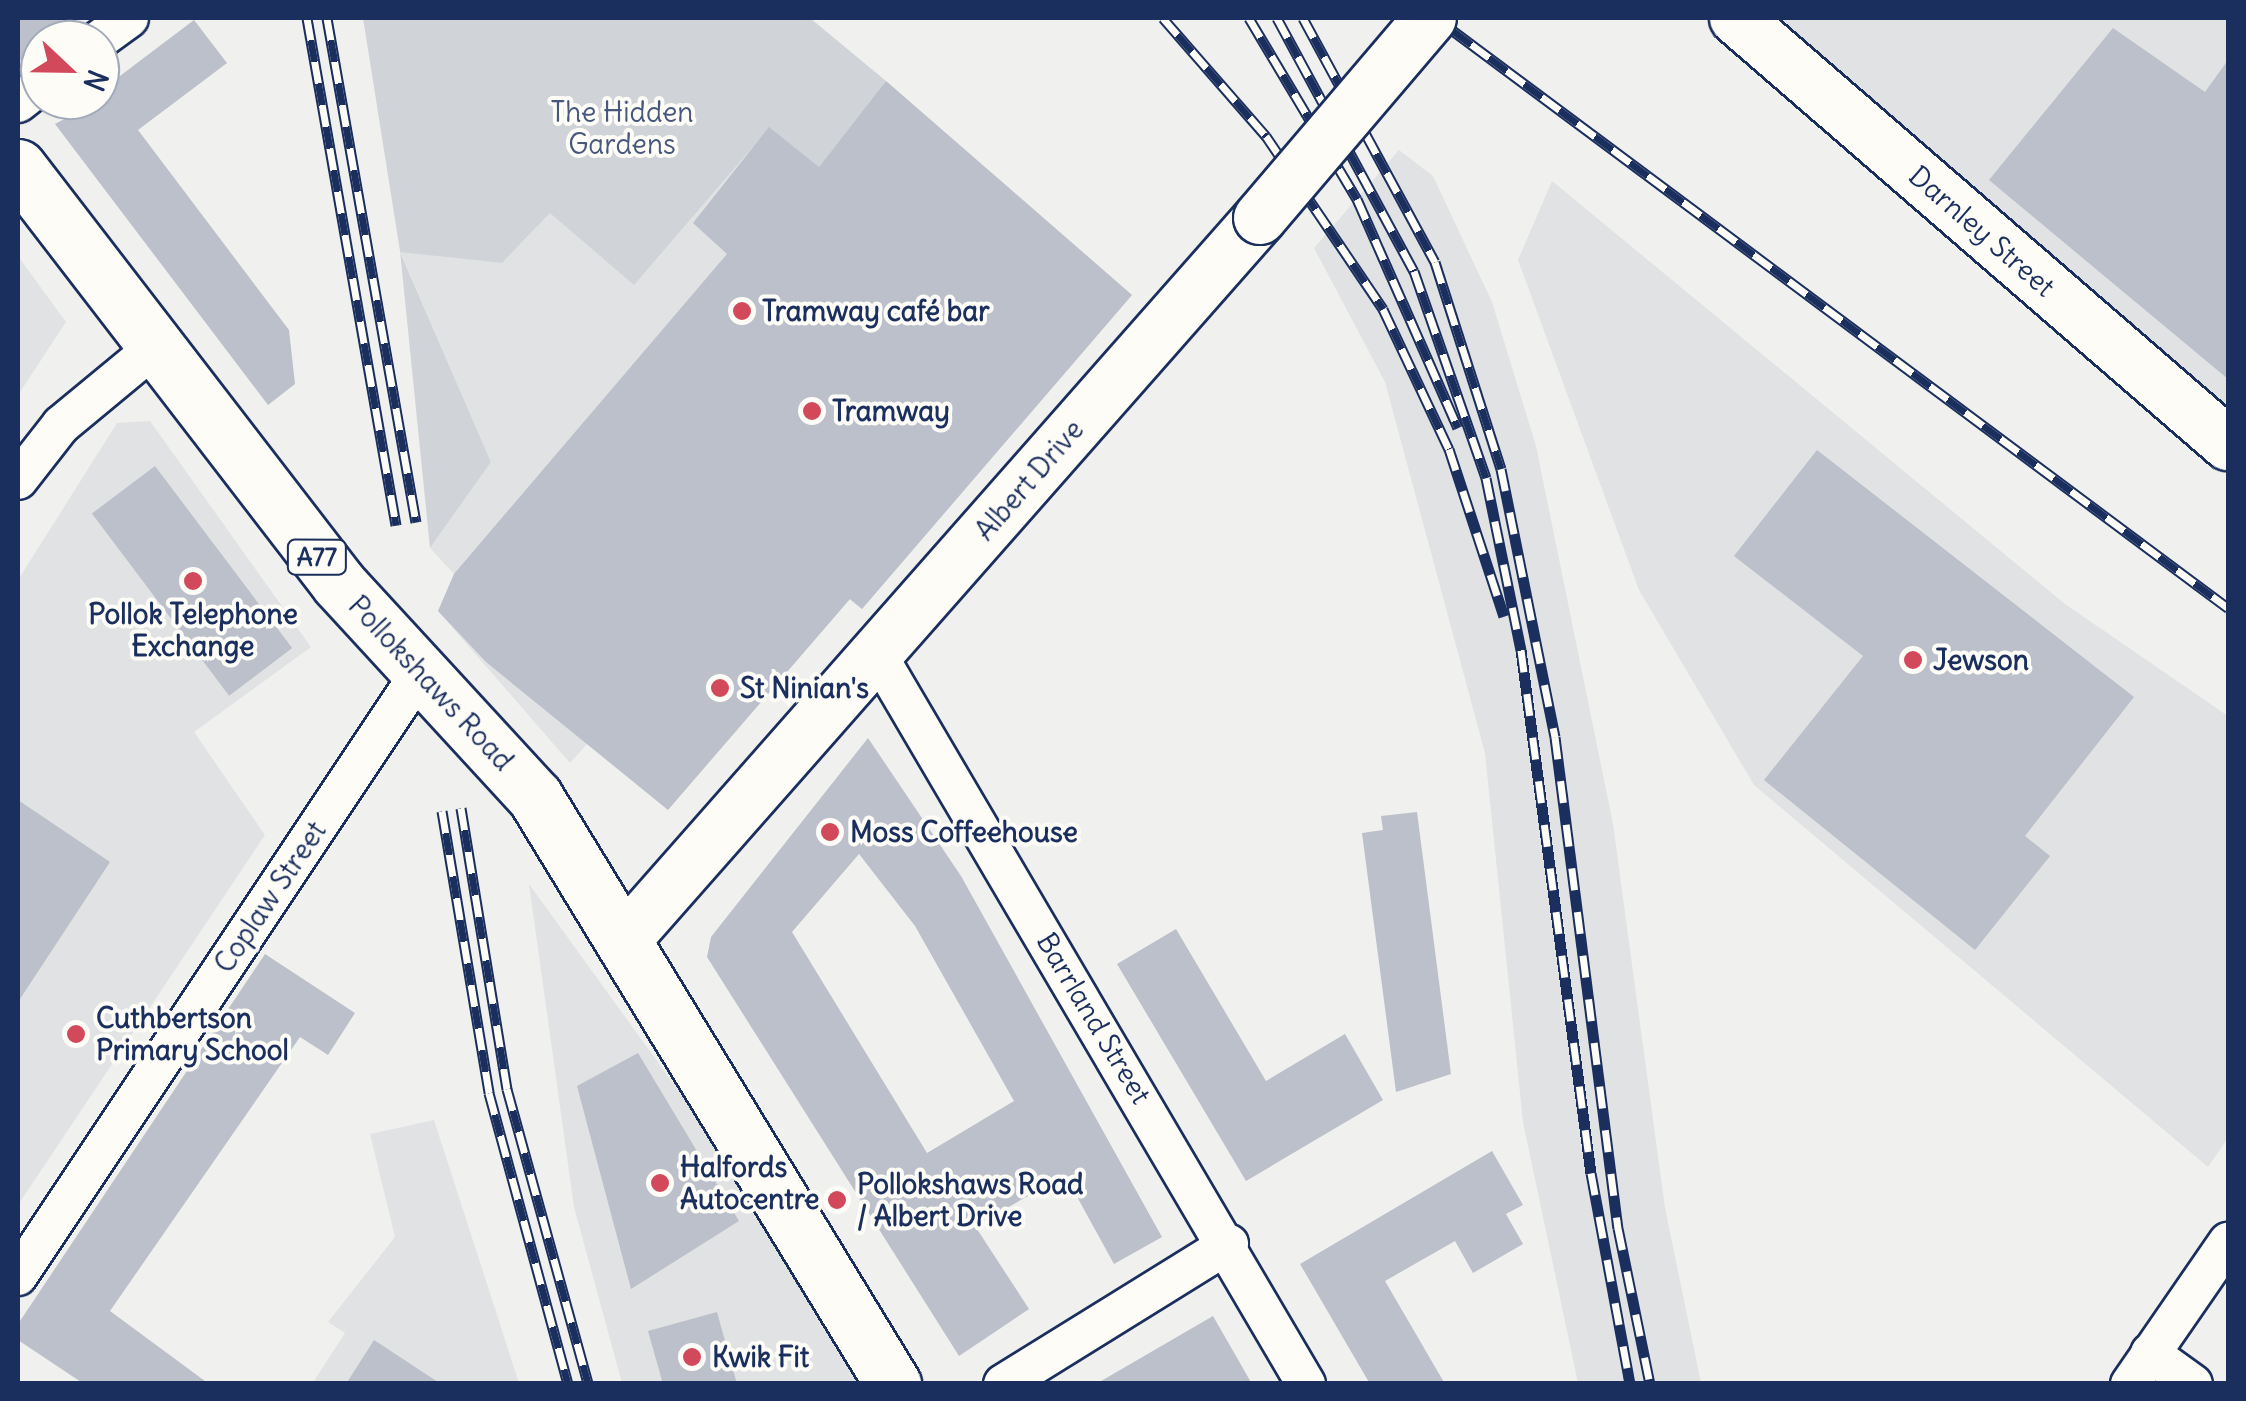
<!DOCTYPE html>
<html>
<head>
<meta charset="utf-8">
<style>
  body { margin:0 }
  #map { position:relative; width:2246px; height:1401px; overflow:hidden; background:#f0f0ee; font-family:Delius,sans-serif }
  div>[style] { position:absolute }
  [style*='--x'] { left:calc(var(--x)*1px); top:calc(var(--y)*1px); width:calc(var(--w)*1px); rotate:calc(var(--a)*1deg) }
  .built>* { inset:0; background:#e0e2e3 }
  .green>* { inset:0; background:#d0d3d8 }
  .building>* { inset:0; background:#bbc0ca; transform-origin:0 0 }
  .roads { filter:drop-shadow(2px 0 #1b2f5e) drop-shadow(-2px 0 #1b2f5e) drop-shadow(0 2px #1b2f5e) drop-shadow(0 -2px #1b2f5e) }
  .street>* { height:38px; margin:-19px; padding:0 19px; transform-origin:19px; border-radius:19px; background:#fdfcf7 }
  .secondary>* { height:52px; margin:-26px; padding:0 26px; transform-origin:26px; border-radius:26px; background:#fdfcf7 }
  .primary>* { height:55px; margin:-27.5px; padding:0 27.5px; transform-origin:27.5px; border-radius:27.5px; background:#fdfcf7 }
  .rail>* { height:11px; margin-top:-5.5px; transform-origin:0; background:repeating-linear-gradient(90deg,#fdfcf7 0 22px,#1b2f5e 0 44px); box-sizing:border-box; border-block:2px solid #1b2f5e }
  .bridges { filter:drop-shadow(2px 0 #1b2f5e) drop-shadow(-2px 0 #1b2f5e) drop-shadow(0 2px #1b2f5e) drop-shadow(0 -2px #1b2f5e) }
  .secondary-bridge>* { height:52px; margin:-26px; padding:0 26px; transform-origin:26px; border-radius:26px; background:#fdfcf7 }
  .dots>* { width:28px; height:28px; translate:-50% -50%; box-sizing:border-box; border:5px solid #fdfcf7; border-radius:50% }
  span { translate:-50% -50%; white-space:nowrap; text-align:center; line-height:1.15; -webkit-text-stroke:8px #fdfcf7; paint-order:stroke }
  .shield-label span { padding:2px 8px; background:#fdfcf7; border:2px solid; border-radius:8px; -webkit-text-stroke-width:0 }
  .shield-label { font-size:25px; color:#1b2f5e; font-weight:700 }
  .park-label { font-size:28px; color:#48587c }
  .street-label { font-size:28px; color:#1b2f5e }
  .poi-label { font-size:28px; color:#1b2f5e; font-weight:700 }
  .left { translate:0 -50%; text-align:left }
  .frame { position:absolute; inset:0; border:20px solid #1b2f5e; pointer-events:none }
  .north { position:absolute; left:20px; top:20px; width:100px; height:100px; box-sizing:border-box; background:#fdfcf7; border:2px solid #a3aaba; border-radius:50%; rotate:112deg; font-size:28px; font-weight:700; line-height:40px; text-align:center; color:#1b2f5e }
  .north::after { content:''; display:block; margin:auto; width:35px; height:45px; background:#d1495b; clip-path:polygon(50% 0,100% 100%,50% 72%,0 100%) }
</style>
</head>
<body>
<div id="map">
  <div class="built">
    <i style="clip-path:polygon(1761px 18px,2228px 18px,2228px 420px)"></i>
    <i style="clip-path:polygon(886px 81px,1132px 295px,862px 609px,771px 540px,570px 763px,438px 611px,454px 574px,430px 548px,491px 462px,400px 251px,502px 263px,550px 213px)"></i>
    <i style="clip-path:polygon(1399px 150px,1433px 176px,1492px 302px,1536px 446px,1613px 824px,1665px 1208px,1701px 1383px,1578px 1383px,1523px 1122px,1485px 753px,1385px 382px,1314px 248px)"></i>
    <i style="clip-path:polygon(1552px 181px,2065px 604px,2228px 716px,2228px 1138px,2208px 1167px,1754px 785px,1639px 590px,1518px 260px)"></i>
    <i style="clip-path:polygon(18px 256px,66px 322px,18px 395px)"></i>
    <i style="clip-path:polygon(150px 421px,311px 647px,194px 732px,265px 835px,18px 1205px,18px 580px,117px 423px)"></i>
    <i style="clip-path:polygon(529px 884px,691px 1108px,873px 1383px,622px 1383px,574px 1207px)"></i>
    <i style="clip-path:polygon(434px 1120px,519px 1383px,312px 1384px,345px 1333px,328px 1322px,395px 1237px,370px 1134px)"></i>
  </div>
  <div class="green">
    <i style="clip-path:polygon(363px 18px,810px 18px,886px 81px,819px 167px,769px 128px,634px 285px,550px 213px,502px 263px,400px 252px,491px 462px,430px 548px,400px 251px)"></i>
  </div>
  <div class="building">
    <i style="clip-path:polygon(18px 18px,75px 18px,18px 62px)"></i>
    <i style="clip-path:polygon(194px 20px,227px 63px,138px 130px,289px 330px,295px 384px,268px 405px,55px 124px,100px 100px,100px 91px)"></i>
    <i style="clip-path:polygon(2113px 28px,2205px 92px,2228px 60px,2228px 379px,1989px 180px)"></i>
    <i style="clip-path:polygon(886px 81px,1132px 295px,862px 609px,850px 599px,668px 810px,486px 662px,438px 611px,454px 574px,727px 254px,693px 223px,769px 127px,819px 167px)"></i>
    <i style="clip-path:polygon(1817px 450px,2134px 697px,2025px 836px,2050px 856px,1975px 950px,1764px 780px,1863px 656px,1734px 556px)"></i>
    <i style="left:155px;top:466px;width:228px;height:79px;rotate:53deg"></i>
    <i style="clip-path:polygon(evenodd,868px 738px,961px 876px,1162px 1237px,1114px 1264px,1065px 1175px,975px 1226px,1029px 1309px,959px 1356px,707px 957px,711px 937px,868px 738px,859px 854px,915px 926px,1014px 1101px,927px 1153px,792px 932px,859px 854px)"></i>
    <i style="clip-path:polygon(18px 800px,110px 862px,18px 1002px)"></i>
    <i style="clip-path:polygon(1417px 812px,1451px 1074px,1396px 1092px,1362px 833px,1383px 830px,1381px 816px)"></i>
    <i style="clip-path:polygon(1176px 929px,1266px 1081px,1345px 1034px,1383px 1100px,1246px 1181px,1117px 964px)"></i>
    <i style="clip-path:polygon(265px 954px,355px 1013px,328px 1055px,300px 1037px,110px 1311px,209px 1384px,84px 1384px,18px 1340px,18px 1324px)"></i>
    <i style="clip-path:polygon(638px 1053px,739px 1221px,631px 1289px,577px 1086px)"></i>
    <i style="clip-path:polygon(1492px 1151px,1523px 1205px,1506px 1214px,1523px 1244px,1473px 1273px,1455px 1241px,1385px 1281px,1445px 1384px,1370px 1384px,1300px 1264px)"></i>
    <i style="clip-path:polygon(717px 1312px,737px 1384px,663px 1384px,648px 1331px)"></i>
    <i style="clip-path:polygon(1213px 1316px,1252px 1384px,1096px 1384px)"></i>
    <i style="clip-path:polygon(374px 1340px,441px 1384px,346px 1384px)"></i>
  </div>
  <div class="roads">
    <div class="street">
      <i style="--x:99;--y:40;--w:37;--a:-36"></i>
      <i style="--x:18;--y:103;--w:28;--a:-38"></i>
      <i style="--x:18;--y:480;--w:70;--a:-52"></i>
      <i style="--x:61;--y:425;--w:119;--a:-39.6"></i>
      <i style="--x:877;--y:654;--w:847;--a:59.56"></i>
      <i style="--x:18;--y:1276;--w:731;--a:-56.33"></i>
      <i style="--x:2150;--y:1353;--w:53;--a:35.8"></i>
      <i style="--x:1003;--y:1384;--w:266;--a:-31.8"></i>
      <i style="--x:2130;--y:1384;--w:173;--a:-55.4"></i>
    </div>
    <div class="secondary">
      <i style="--x:1736;--y:18;--w:651;--a:40.89"></i>
      <i style="--x:625;--y:939;--w:961;--a:-48.63"></i>
    </div>
    <div class="primary">
      <i style="--x:18;--y:167;--w:526;--a:52.41"></i>
      <i style="--x:339;--y:584;--w:289;--a:47.4"></i>
      <i style="--x:535;--y:797;--w:688;--a:58.62"></i>
    </div>
  </div>
  <div class="rail">
    <i style="--x:307;--y:18;--w:515;--a:80.04"></i>
    <i style="--x:327;--y:18;--w:512;--a:79.99"></i>
    <i style="--x:1163;--y:18;--w:157;--a:48.9"></i>
    <i style="--x:1266;--y:136;--w:209;--a:55.9"></i>
    <i style="--x:1383;--y:309;--w:155;--a:64.8"></i>
    <i style="--x:1449;--y:449;--w:176;--a:71.8"></i>
    <i style="--x:1249;--y:18;--w:211;--a:59.2"></i>
    <i style="--x:1357;--y:199;--w:250;--a:66.2"></i>
    <i style="--x:1277;--y:18;--w:288;--a:61.6"></i>
    <i style="--x:1414;--y:271;--w:219;--a:70.8"></i>
    <i style="--x:1486;--y:478;--w:176;--a:78.5"></i>
    <i style="--x:1521;--y:650;--w:528;--a:82.38"></i>
    <i style="--x:1591;--y:1173;--w:215;--a:79.5"></i>
    <i style="--x:1303;--y:18;--w:277;--a:61.6"></i>
    <i style="--x:1435;--y:262;--w:217;--a:72.3"></i>
    <i style="--x:1501;--y:469;--w:273;--a:78.6"></i>
    <i style="--x:1555;--y:737;--w:495;--a:82.7"></i>
    <i style="--x:1618;--y:1228;--w:159;--a:78.4"></i>
    <i style="--x:1436;--y:18;--w:988;--a:36.68"></i>
    <i style="--x:461;--y:808;--w:285;--a:80.7"></i>
    <i style="--x:507;--y:1089;--w:306;--a:74.6"></i>
    <i style="--x:442;--y:811;--w:286;--a:80.5"></i>
    <i style="--x:489;--y:1093;--w:302;--a:74.8"></i>
  </div>
  <div class="bridges">
    <div class="secondary-bridge">
      <i style="--x:1260;--y:218;--w:262;--a:-49.6"></i>
    </div>
  </div>
  <div class="dots">
    <i style="left:742px;top:311px;background:#d1495b"></i>
    <i style="left:812px;top:411px;background:#d1495b"></i>
    <i style="left:193px;top:581px;background:#d1495b"></i>
    <i style="left:1913px;top:660px;background:#d1495b"></i>
    <i style="left:720px;top:688px;background:#d1495b"></i>
    <i style="left:830px;top:832px;background:#d1495b"></i>
    <i style="left:76px;top:1034px;background:#d1495b"></i>
    <i style="left:660px;top:1183px;background:#d1495b"></i>
    <i style="left:837px;top:1200px;background:#d1495b"></i>
    <i style="left:692px;top:1357px;background:#d1495b"></i>
  </div>
  <div class="shield-label">
    <span style="left:317px;top:557px">A77</span>
  </div>
  <div class="park-label">
    <span style="left:622px;top:128px">The Hidden<br>Gardens</span>
  </div>
  <div class="street-label">
    <span style="left:1982px;top:231px;rotate:41deg">Darnley Street</span>
    <span style="left:1029px;top:480px;rotate:-49deg">Albert Drive</span>
    <span style="left:431px;top:683px;rotate:47deg">Pollokshaws Road</span>
    <span style="left:270px;top:897px;rotate:-56deg">Coplaw Street</span>
    <span style="left:1094px;top:1018px;rotate:59deg">Barrland Street</span>
  </div>
  <div class="poi-label">
    <span class="left" style="left:762px;top:311px">Tramway café bar</span>
    <span class="left" style="left:832px;top:411px">Tramway</span>
    <span style="left:193px;top:630px">Pollok Telephone<br>Exchange</span>
    <span class="left" style="left:1933px;top:660px">Jewson</span>
    <span class="left" style="left:740px;top:688px">St Ninian's</span>
    <span class="left" style="left:850px;top:832px">Moss Coffeehouse</span>
    <span class="left" style="left:96px;top:1034px">Cuthbertson<br>Primary School</span>
    <span class="left" style="left:680px;top:1183px">Halfords<br>Autocentre</span>
    <span class="left" style="left:857px;top:1200px">Pollokshaws Road<br>/ Albert Drive</span>
    <span class="left" style="left:712px;top:1357px">Kwik Fit</span>
  </div>
  <div class="frame"></div>
  <div class="north">N</div>
</div>
</body>
</html>
